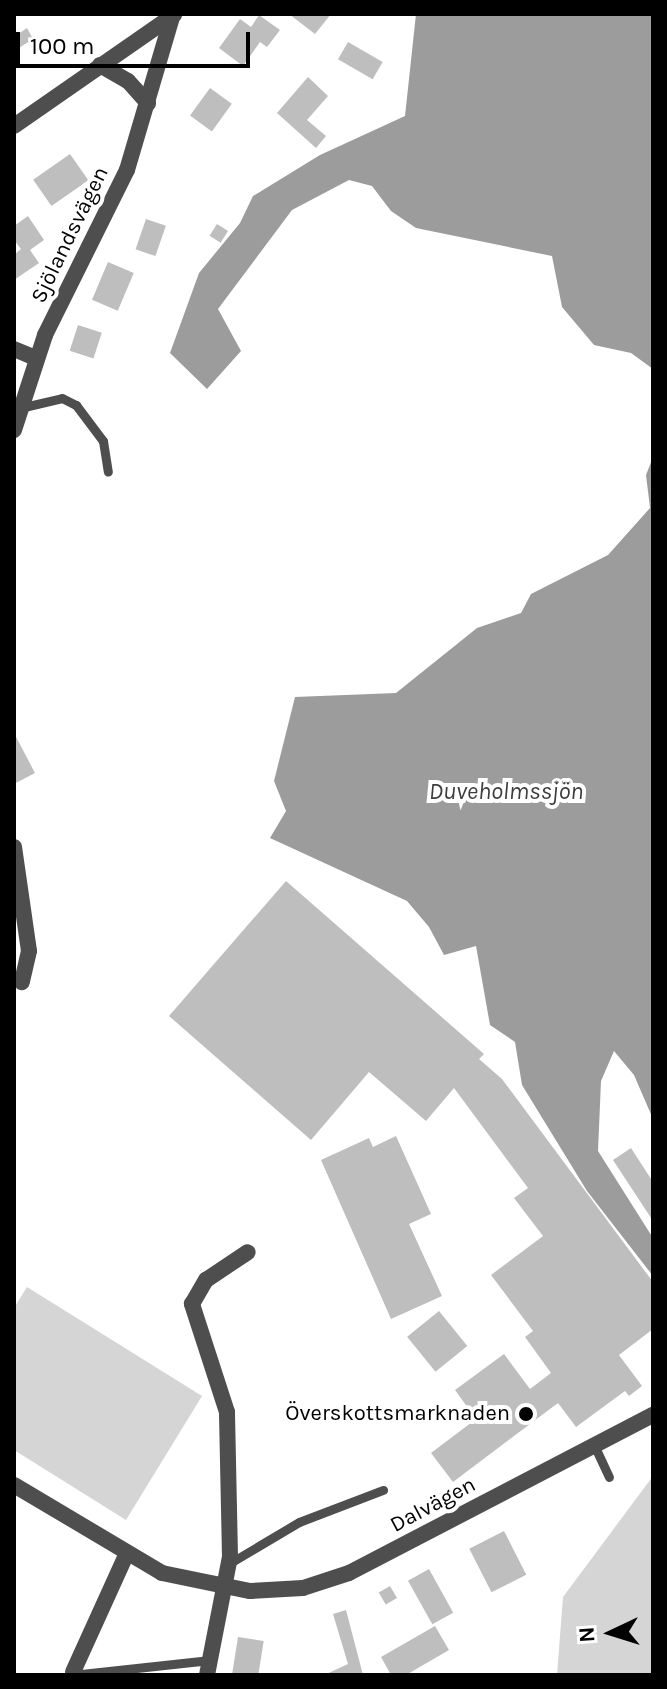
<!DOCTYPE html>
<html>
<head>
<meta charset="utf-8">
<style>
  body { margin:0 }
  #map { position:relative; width:667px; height:1689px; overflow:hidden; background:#fff; font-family:Karla,sans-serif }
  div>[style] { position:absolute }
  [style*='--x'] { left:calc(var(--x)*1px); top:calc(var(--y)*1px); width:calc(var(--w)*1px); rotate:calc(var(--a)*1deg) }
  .green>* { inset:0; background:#d5d5d5 }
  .water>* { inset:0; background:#9c9c9c }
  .building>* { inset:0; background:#bebebe; transform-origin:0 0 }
  .service>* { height:9px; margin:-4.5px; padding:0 4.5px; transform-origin:4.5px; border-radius:4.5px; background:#4e4e4e }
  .minor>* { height:16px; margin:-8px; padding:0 8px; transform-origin:8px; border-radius:8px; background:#4e4e4e }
  .dots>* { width:22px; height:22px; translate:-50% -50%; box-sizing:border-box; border:4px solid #fff; border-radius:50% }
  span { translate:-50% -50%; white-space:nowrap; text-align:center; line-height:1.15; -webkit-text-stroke:8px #fff; paint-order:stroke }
  .street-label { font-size:22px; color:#000 }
  .poi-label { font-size:22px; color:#000 }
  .right { translate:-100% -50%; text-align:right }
  .water-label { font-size:24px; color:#3d3d3d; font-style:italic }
  .frame { position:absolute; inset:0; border:16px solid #000; pointer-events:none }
  .north { position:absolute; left:571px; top:1593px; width:80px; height:80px; -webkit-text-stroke:6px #fff; paint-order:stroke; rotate:266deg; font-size:22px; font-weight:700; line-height:32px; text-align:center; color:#000 }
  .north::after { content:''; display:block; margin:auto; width:28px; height:36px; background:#000; clip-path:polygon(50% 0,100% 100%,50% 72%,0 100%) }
  .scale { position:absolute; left:16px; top:32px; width:234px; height:36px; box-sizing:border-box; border:4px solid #000; border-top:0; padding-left:10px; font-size:24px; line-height:28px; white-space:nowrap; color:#000; -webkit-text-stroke:6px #fff; paint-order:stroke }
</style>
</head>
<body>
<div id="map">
  <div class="green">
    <i style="clip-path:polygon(27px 1287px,202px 1396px,126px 1520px,14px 1450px,14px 1308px)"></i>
    <i style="clip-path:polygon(653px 1476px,653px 1675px,557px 1675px,563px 1597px)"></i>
  </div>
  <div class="water">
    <i style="clip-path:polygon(416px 14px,653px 14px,653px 369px,631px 353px,594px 345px,562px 307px,552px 256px,416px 228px,391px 211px,372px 186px,349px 180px,292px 210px,218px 309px,241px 351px,207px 389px,170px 353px,199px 273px,240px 223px,253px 196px,320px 155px,405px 116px)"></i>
    <i style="clip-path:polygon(653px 457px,653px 1119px,634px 1075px,614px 1051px,601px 1081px,598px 1151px,653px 1238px,653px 1276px,587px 1191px,522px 1085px,515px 1042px,490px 1025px,476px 946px,444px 955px,429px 927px,407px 901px,270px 838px,286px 811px,274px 781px,295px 697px,396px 693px,477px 628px,521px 613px,531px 594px,608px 555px,650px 508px,646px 475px)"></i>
  </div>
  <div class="building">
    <i style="clip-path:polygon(289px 14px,331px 14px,315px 34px)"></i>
    <i style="clip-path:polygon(259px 15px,280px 30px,267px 47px,260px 42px,243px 66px,219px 48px,240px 19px,251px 27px)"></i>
    <i style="clip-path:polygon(27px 28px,33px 39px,14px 51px,14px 37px)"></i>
    <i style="left:348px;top:42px;width:40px;height:20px;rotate:30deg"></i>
    <i style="clip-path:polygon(308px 77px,328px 96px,307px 120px,326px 136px,316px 148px,277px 113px)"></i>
    <i style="left:210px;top:88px;width:27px;height:34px;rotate:36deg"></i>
    <i style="left:70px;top:154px;width:32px;height:45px;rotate:55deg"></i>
    <i style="clip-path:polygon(28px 216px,44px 240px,30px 250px,39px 263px,14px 280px,14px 255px,21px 249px,14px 240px,14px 226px)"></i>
    <i style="left:146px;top:219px;width:21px;height:32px;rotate:19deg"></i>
    <i style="left:217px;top:224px;width:13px;height:14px;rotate:32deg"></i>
    <i style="left:108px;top:262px;width:28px;height:41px;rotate:23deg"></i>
    <i style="left:78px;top:325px;width:25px;height:27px;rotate:18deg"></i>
    <i style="clip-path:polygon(14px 733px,35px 773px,14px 784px)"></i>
    <i style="clip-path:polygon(286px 881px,484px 1054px,479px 1059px,502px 1079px,653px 1282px,653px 1329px,619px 1355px,642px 1386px,629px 1396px,625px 1391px,576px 1427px,558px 1403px,453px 1482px,431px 1453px,476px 1419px,455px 1390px,504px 1354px,530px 1389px,551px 1373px,525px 1337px,533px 1331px,491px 1275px,543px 1236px,514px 1198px,528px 1188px,454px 1088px,426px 1121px,369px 1072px,311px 1140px,169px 1016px)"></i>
    <i style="clip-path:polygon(396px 1136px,431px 1214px,409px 1224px,442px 1296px,391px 1319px,321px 1160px,369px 1138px,373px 1147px)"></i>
    <i style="clip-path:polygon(631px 1148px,653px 1182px,653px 1221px,613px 1160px)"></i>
    <i style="left:439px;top:1311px;width:45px;height:41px;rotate:51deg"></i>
    <i style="left:504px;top:1531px;width:49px;height:39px;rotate:63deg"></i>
    <i style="left:429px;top:1569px;width:50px;height:24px;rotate:61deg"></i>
    <i style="left:390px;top:1586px;width:14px;height:13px;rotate:60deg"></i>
    <i style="clip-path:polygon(346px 1610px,363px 1675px,324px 1675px,348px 1664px,333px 1614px)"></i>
    <i style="clip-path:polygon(435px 1626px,449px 1650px,406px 1675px,391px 1675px,381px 1657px)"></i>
    <i style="left:238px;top:1637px;width:26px;height:38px;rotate:9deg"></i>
  </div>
  <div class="service">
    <i style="--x:24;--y:407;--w:39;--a:-13"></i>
    <i style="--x:62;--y:398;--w:16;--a:27"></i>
    <i style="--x:76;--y:405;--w:45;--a:53.1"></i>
    <i style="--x:103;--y:441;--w:31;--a:81"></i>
    <i style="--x:595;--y:1447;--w:33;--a:65"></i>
    <i style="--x:230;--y:1563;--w:80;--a:-30.7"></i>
    <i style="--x:299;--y:1522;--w:90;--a:-20.9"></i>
    <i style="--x:72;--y:1675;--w:139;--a:-6.2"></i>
  </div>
  <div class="minor">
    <i style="--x:100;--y:65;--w:32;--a:30"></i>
    <i style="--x:128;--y:81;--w:30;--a:48"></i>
    <i style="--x:14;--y:126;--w:195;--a:-34.8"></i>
    <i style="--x:14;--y:349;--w:23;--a:23"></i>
    <i style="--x:14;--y:430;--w:100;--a:-71.9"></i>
    <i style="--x:45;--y:335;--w:184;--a:-63.6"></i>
    <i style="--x:127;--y:170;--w:159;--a:-73.6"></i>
    <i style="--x:14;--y:847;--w:105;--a:81.8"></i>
    <i style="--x:29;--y:951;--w:32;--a:103"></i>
    <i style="--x:14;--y:1485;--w:172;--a:30.7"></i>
    <i style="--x:162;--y:1573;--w:90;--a:11.6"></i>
    <i style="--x:250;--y:1591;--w:53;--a:-3.2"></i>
    <i style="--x:303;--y:1588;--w:48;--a:-18.1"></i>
    <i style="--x:349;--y:1573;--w:343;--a:-27.5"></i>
    <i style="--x:73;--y:1672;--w:131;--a:-65.6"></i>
    <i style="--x:207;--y:1675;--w:120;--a:-79"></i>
    <i style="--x:230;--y:1557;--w:145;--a:-91.2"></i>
    <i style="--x:227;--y:1412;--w:114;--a:-108"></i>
    <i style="--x:192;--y:1304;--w:28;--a:-60"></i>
    <i style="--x:206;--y:1280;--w:50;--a:-33.7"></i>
  </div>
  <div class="dots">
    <i style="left:526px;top:1414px;background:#000"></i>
  </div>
  <div class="street-label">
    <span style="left:70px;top:235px;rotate:-64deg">Sjölandsvägen</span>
    <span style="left:433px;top:1505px;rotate:-28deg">Dalvägen</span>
  </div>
  <div class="poi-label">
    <span class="right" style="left:510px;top:1414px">Överskottsmarknaden</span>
  </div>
  <div class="water-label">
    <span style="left:506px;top:792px">Duveholmssjön</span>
  </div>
  <div class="frame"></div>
  <div class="north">N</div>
  <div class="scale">100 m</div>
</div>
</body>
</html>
